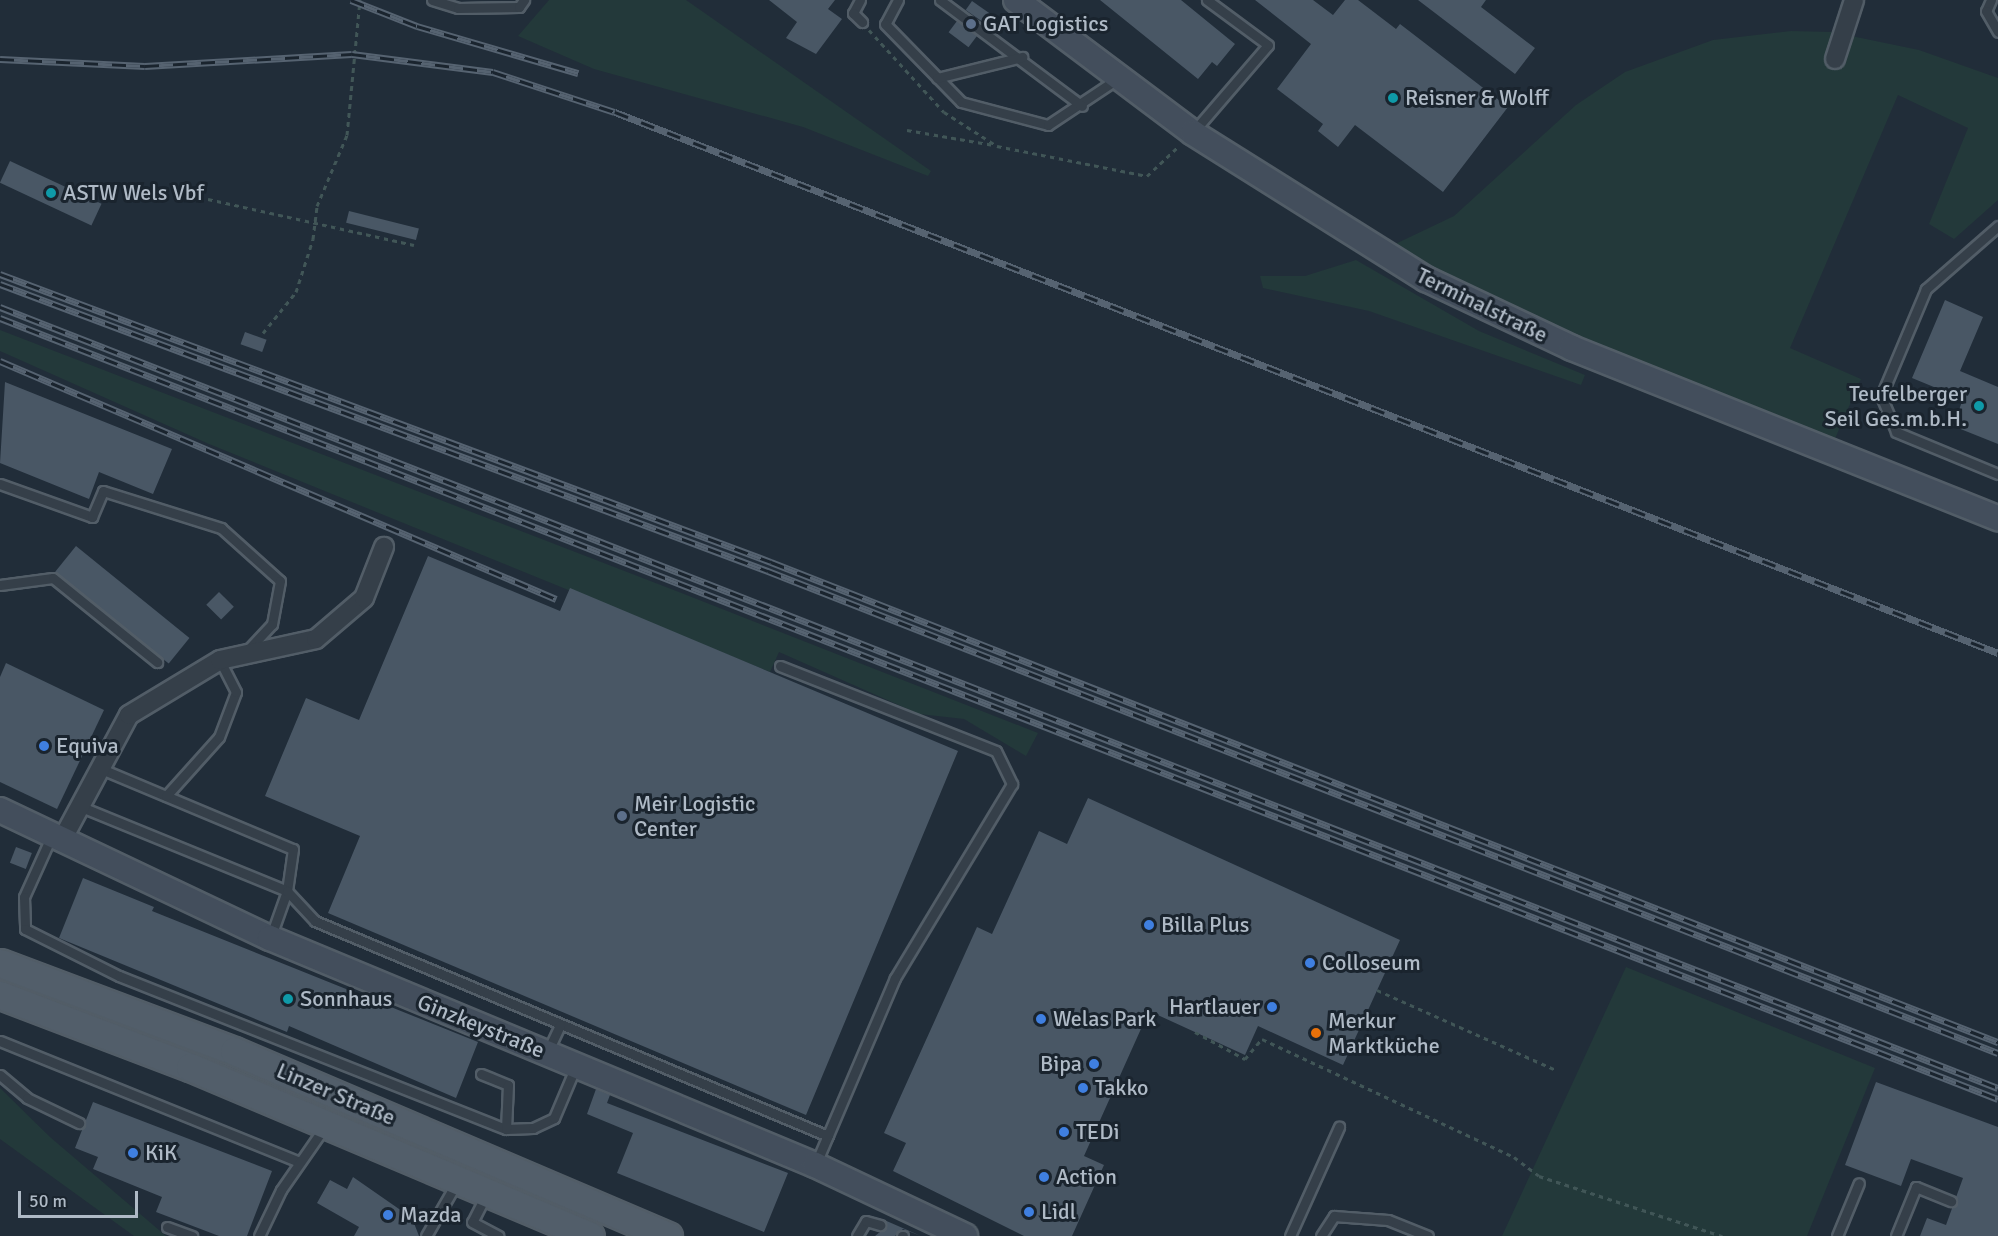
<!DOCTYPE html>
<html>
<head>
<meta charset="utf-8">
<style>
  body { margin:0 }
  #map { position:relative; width:1998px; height:1236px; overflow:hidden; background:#212d39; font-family:Signika,sans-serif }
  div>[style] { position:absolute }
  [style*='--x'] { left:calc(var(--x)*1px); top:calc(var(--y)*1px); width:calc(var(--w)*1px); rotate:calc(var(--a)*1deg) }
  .green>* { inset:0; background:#23393a }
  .building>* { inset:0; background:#495765; transform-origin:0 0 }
  .path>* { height:3px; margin-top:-1.5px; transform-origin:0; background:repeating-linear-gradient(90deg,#415657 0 4.5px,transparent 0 9px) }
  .roads { filter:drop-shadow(2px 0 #525d67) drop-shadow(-2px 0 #525d67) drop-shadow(0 2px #525d67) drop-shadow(0 -2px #525d67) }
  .lane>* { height:9px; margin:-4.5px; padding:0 4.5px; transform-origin:4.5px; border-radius:4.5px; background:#353f49 }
  .street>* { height:18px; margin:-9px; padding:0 9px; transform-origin:9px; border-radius:9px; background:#353f49 }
  .secondary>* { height:24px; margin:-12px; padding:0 12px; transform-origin:12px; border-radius:12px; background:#434e5c }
  .primary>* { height:27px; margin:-13.5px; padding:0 13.5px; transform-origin:13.5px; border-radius:13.5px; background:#525e6a }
  .rail>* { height:7px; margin-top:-3.5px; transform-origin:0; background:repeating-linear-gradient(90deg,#1a242e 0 14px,#566371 0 28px); box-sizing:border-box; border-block:2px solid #566371 }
  .dots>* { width:16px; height:16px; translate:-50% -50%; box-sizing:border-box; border:3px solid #1a242e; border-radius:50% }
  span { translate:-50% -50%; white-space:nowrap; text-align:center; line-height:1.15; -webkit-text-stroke:6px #1a242e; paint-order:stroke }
  .poi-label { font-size:22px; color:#afbac6 }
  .left { translate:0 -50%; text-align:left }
  .right { translate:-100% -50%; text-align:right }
  .street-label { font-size:22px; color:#afbac6 }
  .scale { position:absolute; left:18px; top:1191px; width:120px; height:27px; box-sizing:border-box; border:3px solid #afbac6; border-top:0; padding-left:8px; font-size:18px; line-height:21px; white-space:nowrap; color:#afbac6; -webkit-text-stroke:4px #1a242e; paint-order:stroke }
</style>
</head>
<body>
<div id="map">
  <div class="green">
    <i style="clip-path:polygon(549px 0,686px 0,931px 171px,928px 176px,803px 127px,594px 69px,518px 36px)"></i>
    <i style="clip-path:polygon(1791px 31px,1832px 32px,1919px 50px,1998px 78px,1998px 200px,1954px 239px,1929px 224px,1968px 128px,1898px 95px,1790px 348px,1861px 379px,1834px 441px,1576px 339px,1389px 247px,1454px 216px,1576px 105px,1625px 72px,1713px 40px)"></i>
    <i style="clip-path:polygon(1356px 260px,1479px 331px,1585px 375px,1581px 385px,1369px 311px,1263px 288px,1260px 276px,1305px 276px)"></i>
    <i style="clip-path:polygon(0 330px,684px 594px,1038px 733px,1026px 756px,964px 719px,919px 714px,779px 652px,770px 672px,209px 444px,0 351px)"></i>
    <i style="clip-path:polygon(1626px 967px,1875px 1068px,1807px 1236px,1502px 1236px)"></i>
    <i style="clip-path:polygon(0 1088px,50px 1137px,166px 1236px,134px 1236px,0 1139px)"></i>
  </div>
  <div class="building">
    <i style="clip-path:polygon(769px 0,835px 0,828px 9px,842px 19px,816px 54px,786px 38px,797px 22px)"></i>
    <i style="clip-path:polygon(1100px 0,1181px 0,1235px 44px,1217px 66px,1212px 62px,1198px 79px)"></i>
    <i style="clip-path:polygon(1255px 0,1313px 0,1333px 15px,1345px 0,1358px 0,1396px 29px,1400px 24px,1508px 107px,1443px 192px,1355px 125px,1338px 147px,1318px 131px,1323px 124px,1277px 89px,1311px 44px)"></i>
    <i style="clip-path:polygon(1418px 0,1486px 0,1481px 7px,1535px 48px,1515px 74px)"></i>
    <i style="left:972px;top:1px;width:24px;height:11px;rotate:35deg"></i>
    <i style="left:957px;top:21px;width:25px;height:14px;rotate:37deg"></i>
    <i style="left:10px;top:161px;width:101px;height:24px;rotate:25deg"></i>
    <i style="left:349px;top:211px;width:72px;height:12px;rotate:14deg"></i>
    <i style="clip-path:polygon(1945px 300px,1983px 317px,1960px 371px,1998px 387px,1998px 444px,1953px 426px,1963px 399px,1912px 378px)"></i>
    <i style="left:245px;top:332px;width:23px;height:13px;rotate:20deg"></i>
    <i style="clip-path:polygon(5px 382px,172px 449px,153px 494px,99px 472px,89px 499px,0 463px)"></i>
    <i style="left:76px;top:546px;width:146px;height:33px;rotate:39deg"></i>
    <i style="clip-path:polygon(428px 556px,560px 611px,570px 588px,958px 751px,806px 1115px,328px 913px,360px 836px,265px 796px,306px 698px,359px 720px)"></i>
    <i style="left:219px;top:592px;width:21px;height:18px;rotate:45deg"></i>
    <i style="clip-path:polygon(6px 663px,104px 710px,57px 809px,0 782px,0 677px)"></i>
    <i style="clip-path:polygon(1088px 798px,1400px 940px,1343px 1065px,1258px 1026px,1245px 1055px,1149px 1011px,1084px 1156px,1104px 1165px,1072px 1236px,1024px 1236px,893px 1171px,906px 1143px,884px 1133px,977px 927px,992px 934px,1039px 831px,1067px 844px)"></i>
    <i style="left:16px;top:847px;width:17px;height:17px;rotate:21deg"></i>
    <i style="clip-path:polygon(83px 878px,154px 907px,152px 911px,478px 1042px,456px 1098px,289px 1026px,287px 1032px,59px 938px)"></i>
    <i style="clip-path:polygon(1876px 1082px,1998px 1127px,1998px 1236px,1920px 1236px,1927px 1218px,1946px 1225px,1963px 1178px,1911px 1159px,1901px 1186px,1845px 1165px)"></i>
    <i style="clip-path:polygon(596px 1089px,610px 1095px,607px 1103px,788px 1173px,764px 1232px,617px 1173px,633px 1133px,587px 1114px)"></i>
    <i style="clip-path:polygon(93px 1102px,272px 1171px,247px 1236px,219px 1236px,156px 1212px,162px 1197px,93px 1169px,98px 1157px,75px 1148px)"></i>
    <i style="clip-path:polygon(353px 1177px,412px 1218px,419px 1236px,354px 1236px,359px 1227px,317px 1203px,330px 1180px,347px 1189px)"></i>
    <i style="clip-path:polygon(882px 1219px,921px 1236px,903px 1229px,895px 1236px,875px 1236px,886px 1227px)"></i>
  </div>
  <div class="path">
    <i style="--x:869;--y:30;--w:111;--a:47.6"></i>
    <i style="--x:944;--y:112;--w:63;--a:32.7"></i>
    <i style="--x:997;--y:146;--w:153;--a:11.3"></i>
    <i style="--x:1147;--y:176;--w:45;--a:-43.2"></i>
    <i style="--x:907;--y:130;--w:88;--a:9.8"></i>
    <i style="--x:208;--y:199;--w:211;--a:12.6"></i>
    <i style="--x:263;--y:333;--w:53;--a:-51.2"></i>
    <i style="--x:296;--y:292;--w:56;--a:-72.2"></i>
    <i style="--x:313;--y:239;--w:33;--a:-83"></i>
    <i style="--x:317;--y:206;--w:77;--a:-67.1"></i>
    <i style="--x:347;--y:135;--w:136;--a:-84.5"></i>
    <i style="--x:1377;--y:990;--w:194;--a:24.1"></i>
    <i style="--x:1195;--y:1032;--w:57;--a:28.4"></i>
    <i style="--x:1245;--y:1059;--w:26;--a:-50"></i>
    <i style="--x:1262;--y:1039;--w:278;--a:25.1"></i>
    <i style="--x:1514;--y:1157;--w:31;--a:37"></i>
    <i style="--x:1539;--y:1176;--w:193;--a:18.2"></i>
  </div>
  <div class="roads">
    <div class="lane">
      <i style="--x:432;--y:0;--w:27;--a:17"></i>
      <i style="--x:458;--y:8;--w:61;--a:-0.9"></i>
      <i style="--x:519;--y:7;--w:9;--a:-54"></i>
      <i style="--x:860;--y:0;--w:15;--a:118"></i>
      <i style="--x:853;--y:13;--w:13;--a:45"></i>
      <i style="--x:898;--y:0;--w:27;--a:118"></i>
      <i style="--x:885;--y:24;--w:109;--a:45.7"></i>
      <i style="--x:961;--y:102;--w:90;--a:14.8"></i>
      <i style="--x:1048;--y:125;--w:83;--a:-33.7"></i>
      <i style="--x:940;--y:0;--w:177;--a:36.7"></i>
      <i style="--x:1991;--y:0;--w:12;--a:114"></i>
      <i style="--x:1986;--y:11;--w:24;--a:60"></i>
      <i style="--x:937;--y:78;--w:88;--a:-13.9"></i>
      <i style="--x:1194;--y:131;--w:113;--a:-49.3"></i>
      <i style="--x:1268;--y:45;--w:76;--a:-143.6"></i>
      <i style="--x:1998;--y:226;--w:96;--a:138.8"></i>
      <i style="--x:1926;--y:289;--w:116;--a:112.8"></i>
      <i style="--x:1881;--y:396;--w:39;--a:67"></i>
      <i style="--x:1896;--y:432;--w:110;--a:22.4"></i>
      <i style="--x:0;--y:484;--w:98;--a:19.7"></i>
      <i style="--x:92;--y:517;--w:28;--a:-67"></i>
      <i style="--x:103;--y:491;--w:124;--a:17.4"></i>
      <i style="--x:221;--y:528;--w:79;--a:41.9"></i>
      <i style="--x:280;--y:581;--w:44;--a:100.5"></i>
      <i style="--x:272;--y:624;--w:37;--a:133"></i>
      <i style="--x:0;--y:585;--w:53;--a:-7.5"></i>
      <i style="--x:53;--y:578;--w:134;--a:38.9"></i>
      <i style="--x:780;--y:666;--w:232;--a:21.5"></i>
      <i style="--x:996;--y:751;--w:37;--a:64"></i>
      <i style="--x:1012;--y:784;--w:227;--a:121.1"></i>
      <i style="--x:895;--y:978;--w:201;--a:113.1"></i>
      <i style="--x:99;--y:768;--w:210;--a:22.7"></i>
      <i style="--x:293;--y:849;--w:42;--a:98.1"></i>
      <i style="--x:287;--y:891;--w:48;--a:109.6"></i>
      <i style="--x:166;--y:796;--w:79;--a:-48.1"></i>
      <i style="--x:219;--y:737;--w:48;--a:-69.3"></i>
      <i style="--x:236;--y:692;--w:36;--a:-117"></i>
      <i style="--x:79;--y:806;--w:225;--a:22.2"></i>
      <i style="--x:287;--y:891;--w:41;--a:47"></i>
      <i style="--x:315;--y:921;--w:556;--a:22.74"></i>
      <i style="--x:52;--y:835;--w:68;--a:114.3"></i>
      <i style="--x:24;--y:897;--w:32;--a:88"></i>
      <i style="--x:25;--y:929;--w:105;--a:26.6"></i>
      <i style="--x:119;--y:976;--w:416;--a:21.6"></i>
      <i style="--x:506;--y:1129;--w:27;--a:-2"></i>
      <i style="--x:533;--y:1128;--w:23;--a:-25"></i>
      <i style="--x:554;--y:1118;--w:56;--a:-67.1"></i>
      <i style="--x:0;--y:1041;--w:323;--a:22"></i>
      <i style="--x:547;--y:1053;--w:31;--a:-65"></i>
      <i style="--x:481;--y:1074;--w:29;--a:22"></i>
      <i style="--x:508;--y:1085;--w:44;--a:92.6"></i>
      <i style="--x:0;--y:1075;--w:35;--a:40"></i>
      <i style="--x:27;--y:1098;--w:58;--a:25.7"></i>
      <i style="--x:486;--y:1195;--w:30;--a:117"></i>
      <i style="--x:472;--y:1222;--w:30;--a:28"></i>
      <i style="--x:167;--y:1227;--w:27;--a:20"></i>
      <i style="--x:259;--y:1236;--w:51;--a:-64.4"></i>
      <i style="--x:281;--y:1190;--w:75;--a:-55.3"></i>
      <i style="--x:426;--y:1236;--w:62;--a:-60.1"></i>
      <i style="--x:857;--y:1236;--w:17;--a:-59"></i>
      <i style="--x:866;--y:1221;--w:15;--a:16"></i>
      <i style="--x:902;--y:1236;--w:1;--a:0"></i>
      <i style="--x:1290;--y:1236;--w:120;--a:-65.8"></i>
      <i style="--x:1321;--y:1236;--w:24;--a:-57"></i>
      <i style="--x:1334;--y:1216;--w:54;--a:4.2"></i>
      <i style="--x:1388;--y:1220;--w:43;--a:21.8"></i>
      <i style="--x:1837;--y:1236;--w:57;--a:-67.5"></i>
      <i style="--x:1896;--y:1236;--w:53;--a:-67.8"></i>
      <i style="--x:1916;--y:1187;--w:38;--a:22"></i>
    </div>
    <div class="street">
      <i style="--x:1835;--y:59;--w:62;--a:-72.1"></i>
      <i style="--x:62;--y:840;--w:142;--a:-61.8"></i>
      <i style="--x:129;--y:715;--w:106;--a:-31.1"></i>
      <i style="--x:220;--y:660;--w:98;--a:-12.3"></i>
      <i style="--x:316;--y:639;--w:63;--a:-40.5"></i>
      <i style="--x:364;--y:598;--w:55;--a:-68.6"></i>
    </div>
    <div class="secondary">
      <i style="--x:1016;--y:0;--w:221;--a:36.9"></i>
      <i style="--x:1193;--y:133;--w:275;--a:32.1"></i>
      <i style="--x:1426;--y:279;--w:161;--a:25.3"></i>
      <i style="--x:1572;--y:348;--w:459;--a:21.8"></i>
      <i style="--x:0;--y:810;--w:299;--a:25.4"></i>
      <i style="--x:270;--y:938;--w:590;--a:22.61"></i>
      <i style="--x:815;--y:1165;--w:166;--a:25.3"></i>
    </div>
    <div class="primary">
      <i style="--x:0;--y:963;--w:250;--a:20.6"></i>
      <i style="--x:234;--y:1051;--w:472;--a:23.1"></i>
      <i style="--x:0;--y:995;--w:203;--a:20.8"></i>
      <i style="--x:190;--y:1067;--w:434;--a:22.9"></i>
    </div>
  </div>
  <div class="rail">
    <i style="--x:351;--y:0;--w:71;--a:21.5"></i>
    <i style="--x:417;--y:26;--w:168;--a:16.3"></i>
    <i style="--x:0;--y:59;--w:145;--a:2.8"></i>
    <i style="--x:145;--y:66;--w:207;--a:-3.3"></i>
    <i style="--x:352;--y:54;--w:142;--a:7.3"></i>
    <i style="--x:493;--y:72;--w:128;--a:18.2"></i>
    <i style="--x:615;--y:112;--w:1485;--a:21.36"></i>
    <i style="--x:0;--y:274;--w:823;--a:20.48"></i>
    <i style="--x:771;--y:562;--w:1318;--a:21.37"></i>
    <i style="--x:0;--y:284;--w:820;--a:20.49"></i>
    <i style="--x:768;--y:571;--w:1321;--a:21.4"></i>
    <i style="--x:0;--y:307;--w:2145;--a:21.35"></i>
    <i style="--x:0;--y:318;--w:2145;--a:21.35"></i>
    <i style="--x:0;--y:361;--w:605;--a:23.17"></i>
  </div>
  <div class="dots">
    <i style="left:971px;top:24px;background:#5c6f8a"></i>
    <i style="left:1393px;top:98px;background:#0f9aa8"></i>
    <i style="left:51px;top:193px;background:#0f9aa8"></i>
    <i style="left:1979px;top:406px;background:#0f9aa8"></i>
    <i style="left:44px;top:746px;background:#3f7fe0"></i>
    <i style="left:622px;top:816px;background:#5c6f8a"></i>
    <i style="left:1149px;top:925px;background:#3f7fe0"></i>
    <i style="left:1310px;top:963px;background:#3f7fe0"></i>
    <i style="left:288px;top:999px;background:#0f9aa8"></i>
    <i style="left:1272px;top:1007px;background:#3f7fe0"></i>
    <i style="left:1041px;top:1019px;background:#3f7fe0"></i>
    <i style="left:1316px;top:1033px;background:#e8710a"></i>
    <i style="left:1094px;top:1064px;background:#3f7fe0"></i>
    <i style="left:1083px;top:1088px;background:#3f7fe0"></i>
    <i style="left:1064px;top:1132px;background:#3f7fe0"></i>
    <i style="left:133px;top:1153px;background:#3f7fe0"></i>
    <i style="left:1044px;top:1177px;background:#3f7fe0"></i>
    <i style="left:1029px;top:1212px;background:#3f7fe0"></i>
    <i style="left:388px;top:1215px;background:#3f7fe0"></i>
  </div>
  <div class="poi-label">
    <span class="left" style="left:983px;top:24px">GAT Logistics</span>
    <span class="left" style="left:1405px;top:98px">Reisner &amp; Wolff</span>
    <span class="left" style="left:63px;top:193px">ASTW Wels Vbf</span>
    <span class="right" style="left:1967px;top:406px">Teufelberger<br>Seil Ges.m.b.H.</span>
    <span class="left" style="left:56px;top:746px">Equiva</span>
    <span class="left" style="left:634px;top:816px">Meir Logistic<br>Center</span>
    <span class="left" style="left:1161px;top:925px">Billa Plus</span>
    <span class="left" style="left:1322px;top:963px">Colloseum</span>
    <span class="left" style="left:300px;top:999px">Sonnhaus</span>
    <span class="right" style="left:1260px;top:1007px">Hartlauer</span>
    <span class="left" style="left:1053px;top:1019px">Welas Park</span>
    <span class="left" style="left:1328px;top:1033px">Merkur<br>Marktküche</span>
    <span class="right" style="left:1082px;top:1064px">Bipa</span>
    <span class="left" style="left:1095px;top:1088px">Takko</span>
    <span class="left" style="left:1076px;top:1132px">TEDi</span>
    <span class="left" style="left:145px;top:1153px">KiK</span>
    <span class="left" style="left:1056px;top:1177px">Action</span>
    <span class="left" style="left:1041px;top:1212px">Lidl</span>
    <span class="left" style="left:400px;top:1215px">Mazda</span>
  </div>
  <div class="street-label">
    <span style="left:1482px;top:305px;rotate:26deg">Terminalstraße</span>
    <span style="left:481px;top:1026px;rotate:22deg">Ginzkeystraße</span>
    <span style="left:336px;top:1094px;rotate:23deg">Linzer Straße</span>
  </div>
  <div class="scale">50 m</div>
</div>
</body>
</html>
